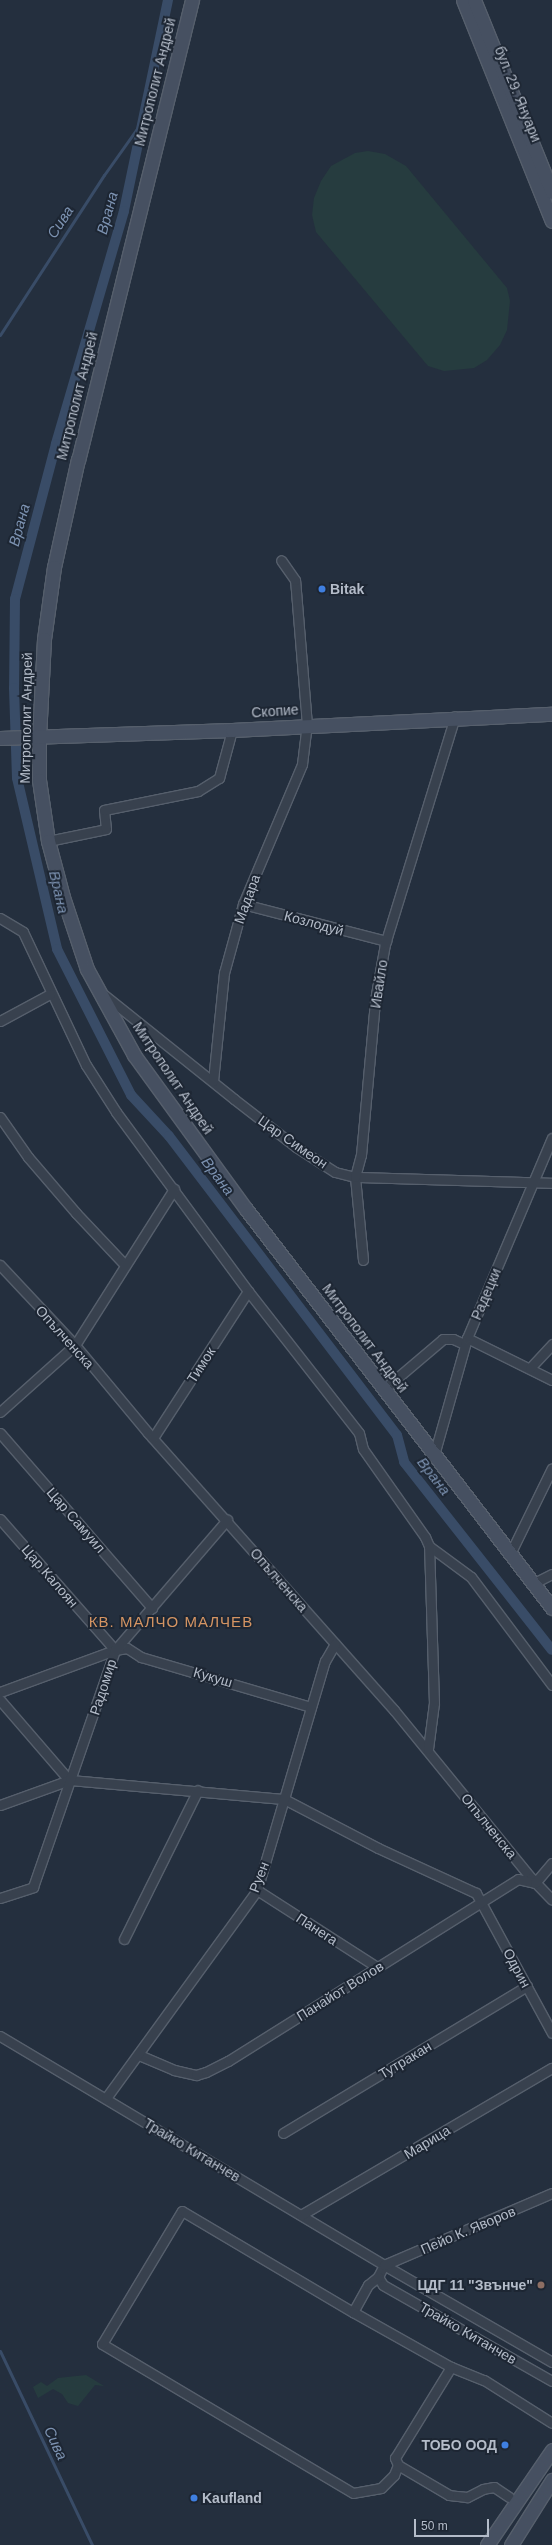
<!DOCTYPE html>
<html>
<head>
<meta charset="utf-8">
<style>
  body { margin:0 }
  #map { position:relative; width:552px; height:2545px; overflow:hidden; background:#242f3e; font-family:Arial,sans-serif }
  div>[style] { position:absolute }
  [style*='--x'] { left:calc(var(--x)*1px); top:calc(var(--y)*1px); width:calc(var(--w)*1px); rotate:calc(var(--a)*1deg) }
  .green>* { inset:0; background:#263c3f }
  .stream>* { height:3px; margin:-1.5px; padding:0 1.5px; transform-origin:1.5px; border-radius:1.5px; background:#394c67 }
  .canal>* { height:10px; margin:-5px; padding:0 5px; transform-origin:5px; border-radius:5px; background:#394c67 }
  .roads { filter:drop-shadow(1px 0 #565f6c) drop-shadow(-1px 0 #565f6c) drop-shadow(0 1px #565f6c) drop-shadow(0 -1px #565f6c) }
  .street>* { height:9px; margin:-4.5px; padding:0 4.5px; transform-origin:4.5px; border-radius:4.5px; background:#38414e }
  .secondary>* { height:13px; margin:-6.5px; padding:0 6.5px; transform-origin:6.5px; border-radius:6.5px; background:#465061 }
  .dots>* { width:11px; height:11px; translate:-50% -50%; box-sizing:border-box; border:2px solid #1d2633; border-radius:50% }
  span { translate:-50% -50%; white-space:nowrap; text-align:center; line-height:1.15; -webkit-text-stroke:4px #1d2633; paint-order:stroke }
  .street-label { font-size:14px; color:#b4bcc9 }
  .poi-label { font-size:14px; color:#b4bcc9; font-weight:700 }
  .left { translate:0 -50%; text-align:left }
  .right { translate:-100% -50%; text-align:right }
  .water-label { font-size:15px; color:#7c92b1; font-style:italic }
  .neighbourhood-label { font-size:15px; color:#d59563; letter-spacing:1px }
  .scale { position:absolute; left:414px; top:2519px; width:75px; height:18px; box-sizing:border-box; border:2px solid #b4bcc9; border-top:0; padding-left:5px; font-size:12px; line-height:14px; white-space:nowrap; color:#b4bcc9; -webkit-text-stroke:3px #1d2633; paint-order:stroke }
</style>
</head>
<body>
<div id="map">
  <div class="green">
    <i style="clip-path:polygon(368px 151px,385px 154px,406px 166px,507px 288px,510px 301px,507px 330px,500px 345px,487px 360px,474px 368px,444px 371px,428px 366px,316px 232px,312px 215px,314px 198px,321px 181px,331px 166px,355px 153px)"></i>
    <i style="clip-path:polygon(86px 2375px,104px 2386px,95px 2385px,78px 2406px,68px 2403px,62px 2394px,53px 2389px,38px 2398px,33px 2387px,41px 2382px,47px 2386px,58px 2378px)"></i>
  </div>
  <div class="stream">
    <i style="--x:0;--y:335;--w:191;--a:-57"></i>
    <i style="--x:104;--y:175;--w:64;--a:-54.6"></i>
    <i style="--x:0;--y:2351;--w:215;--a:64.6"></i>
  </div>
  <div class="canal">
    <i style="--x:168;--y:0;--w:216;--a:101.8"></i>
    <i style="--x:124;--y:211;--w:243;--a:106.3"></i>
    <i style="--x:56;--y:444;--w:160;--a:104.8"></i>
    <i style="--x:15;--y:599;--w:89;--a:90.6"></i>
    <i style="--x:14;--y:688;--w:90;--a:88.1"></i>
    <i style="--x:17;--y:778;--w:176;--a:76.8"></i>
    <i style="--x:57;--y:949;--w:164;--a:63.1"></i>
    <i style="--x:131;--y:1095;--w:56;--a:47.2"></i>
    <i style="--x:169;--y:1136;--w:376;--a:52.7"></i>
    <i style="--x:397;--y:1435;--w:28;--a:75"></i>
    <i style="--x:404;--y:1462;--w:239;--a:51.8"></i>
  </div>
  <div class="roads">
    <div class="street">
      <i style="--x:48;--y:841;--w:59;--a:-11.7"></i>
      <i style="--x:106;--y:829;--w:19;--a:-96"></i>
      <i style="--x:104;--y:810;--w:96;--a:-11.4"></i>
      <i style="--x:198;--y:791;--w:25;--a:-32"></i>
      <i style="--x:219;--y:778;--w:50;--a:-74.8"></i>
      <i style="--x:243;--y:904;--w:148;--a:14.5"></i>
      <i style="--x:0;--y:918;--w:27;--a:31"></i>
      <i style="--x:23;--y:932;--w:147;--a:64.7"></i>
      <i style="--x:86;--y:1065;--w:56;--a:57.4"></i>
      <i style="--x:116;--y:1112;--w:222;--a:53.6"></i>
      <i style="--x:248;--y:1291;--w:180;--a:52"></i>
      <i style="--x:359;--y:1433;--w:16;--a:76"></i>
      <i style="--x:363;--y:1449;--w:108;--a:54.8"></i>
      <i style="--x:425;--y:1537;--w:10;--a:66"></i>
      <i style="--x:429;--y:1546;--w:52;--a:36.4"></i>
      <i style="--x:471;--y:1577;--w:135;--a:53.1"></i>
      <i style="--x:103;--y:994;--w:168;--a:38.7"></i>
      <i style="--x:234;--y:1099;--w:78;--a:37.7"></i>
      <i style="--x:296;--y:1147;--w:46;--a:32.7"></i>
      <i style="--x:335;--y:1172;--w:21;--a:14"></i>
      <i style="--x:355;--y:1177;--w:197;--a:1.7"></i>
      <i style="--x:0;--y:1021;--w:57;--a:-28.4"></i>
      <i style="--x:213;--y:1081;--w:109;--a:-84.2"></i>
      <i style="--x:224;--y:973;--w:72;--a:-74.6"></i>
      <i style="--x:243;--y:904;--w:152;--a:-67.1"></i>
      <i style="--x:302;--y:764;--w:39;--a:-83"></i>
      <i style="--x:307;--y:725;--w:145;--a:-94.7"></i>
      <i style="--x:295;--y:580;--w:24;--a:-125"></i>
      <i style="--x:0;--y:1117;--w:49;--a:55"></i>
      <i style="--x:28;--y:1157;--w:74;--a:49.4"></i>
      <i style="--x:76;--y:1213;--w:71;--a:46.7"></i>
      <i style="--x:363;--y:1260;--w:83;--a:-95.5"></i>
      <i style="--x:355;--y:1177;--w:23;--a:-75"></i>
      <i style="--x:361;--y:1155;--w:156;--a:-84.8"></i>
      <i style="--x:375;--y:1000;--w:57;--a:-79.9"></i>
      <i style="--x:385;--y:944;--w:238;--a:-72.9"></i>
      <i style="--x:0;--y:1265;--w:110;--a:46.8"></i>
      <i style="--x:75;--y:1345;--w:114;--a:50.3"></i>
      <i style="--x:148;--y:1433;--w:370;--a:48.4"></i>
      <i style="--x:394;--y:1710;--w:217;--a:50.8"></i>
      <i style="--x:531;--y:1878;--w:30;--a:46"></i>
      <i style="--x:467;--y:1338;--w:95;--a:26.3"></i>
      <i style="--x:530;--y:1368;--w:33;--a:-47"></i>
      <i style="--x:384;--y:1389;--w:77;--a:-40.3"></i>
      <i style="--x:443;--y:1339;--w:10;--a:0"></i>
      <i style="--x:453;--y:1339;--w:12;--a:24"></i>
      <i style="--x:0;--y:1412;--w:101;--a:-41.8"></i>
      <i style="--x:75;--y:1345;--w:185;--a:-57.6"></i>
      <i style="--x:0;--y:1433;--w:232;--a:49"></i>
      <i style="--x:153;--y:1438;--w:175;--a:-57.1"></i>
      <i style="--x:434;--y:1455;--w:122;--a:-74.2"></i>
      <i style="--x:467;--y:1338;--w:217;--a:-67"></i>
      <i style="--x:0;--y:1519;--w:174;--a:48.7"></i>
      <i style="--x:511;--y:1552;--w:93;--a:-64"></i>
      <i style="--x:534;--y:1583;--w:20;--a:-27"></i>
      <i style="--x:0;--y:1692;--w:122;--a:-20.1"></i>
      <i style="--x:115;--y:1650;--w:12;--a:-9"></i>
      <i style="--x:127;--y:1648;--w:17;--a:33"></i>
      <i style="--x:141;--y:1657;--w:177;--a:16.4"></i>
      <i style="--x:0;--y:1700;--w:106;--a:49.2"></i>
      <i style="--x:428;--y:1749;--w:46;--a:-82.6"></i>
      <i style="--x:434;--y:1703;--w:157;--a:-91.8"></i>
      <i style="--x:0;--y:1805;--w:73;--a:-19.9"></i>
      <i style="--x:69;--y:1780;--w:216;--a:5.1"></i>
      <i style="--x:284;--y:1799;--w:106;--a:27.5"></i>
      <i style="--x:378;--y:1848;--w:108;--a:24.7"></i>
      <i style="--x:476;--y:1893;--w:159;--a:61.5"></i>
      <i style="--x:257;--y:1890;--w:143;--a:32.7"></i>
      <i style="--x:0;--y:1898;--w:35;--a:-18"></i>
      <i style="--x:33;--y:1887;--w:251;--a:-70.9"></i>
      <i style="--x:115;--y:1650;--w:172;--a:-49.3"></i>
      <i style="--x:124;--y:1939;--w:166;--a:-63.6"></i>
      <i style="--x:0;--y:2036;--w:447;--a:30.8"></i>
      <i style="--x:384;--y:2265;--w:194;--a:30"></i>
      <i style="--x:139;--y:2055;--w:38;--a:23"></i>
      <i style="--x:174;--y:2070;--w:23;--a:13"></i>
      <i style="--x:196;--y:2075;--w:10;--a:-17"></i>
      <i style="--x:206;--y:2072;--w:25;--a:-27"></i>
      <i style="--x:228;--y:2061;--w:342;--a:-32.1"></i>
      <i style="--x:518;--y:1879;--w:17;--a:13"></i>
      <i style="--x:535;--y:1883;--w:26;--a:-50"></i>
      <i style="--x:106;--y:2098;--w:257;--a:-54"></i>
      <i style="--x:257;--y:1890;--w:239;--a:-73.5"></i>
      <i style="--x:325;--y:1661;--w:20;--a:-60"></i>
      <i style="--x:283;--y:2133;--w:285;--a:-31.1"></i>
      <i style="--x:301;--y:2215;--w:291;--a:-30.4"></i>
      <i style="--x:384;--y:2265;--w:13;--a:117"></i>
      <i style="--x:378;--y:2277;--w:9;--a:58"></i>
      <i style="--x:383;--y:2285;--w:194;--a:29.6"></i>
      <i style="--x:384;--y:2265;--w:183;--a:-23.2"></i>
      <i style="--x:353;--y:2312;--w:31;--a:-61"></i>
      <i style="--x:368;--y:2285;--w:13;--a:-39"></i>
      <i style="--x:398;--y:2465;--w:8;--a:-113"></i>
      <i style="--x:395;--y:2458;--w:107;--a:-58.4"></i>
      <i style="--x:509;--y:2497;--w:18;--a:-146"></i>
      <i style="--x:494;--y:2487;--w:11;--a:170"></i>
      <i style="--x:483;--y:2489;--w:18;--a:153"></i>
      <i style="--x:467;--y:2497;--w:18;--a:-174"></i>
      <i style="--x:449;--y:2495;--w:59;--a:-149.5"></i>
      <i style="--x:398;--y:2465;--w:11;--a:112"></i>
      <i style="--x:394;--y:2475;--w:18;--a:135"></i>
      <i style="--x:381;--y:2488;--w:28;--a:170"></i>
      <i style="--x:353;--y:2493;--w:292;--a:-149.3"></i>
      <i style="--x:102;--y:2344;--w:155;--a:-59"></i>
      <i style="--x:182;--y:2211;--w:199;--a:30.6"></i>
      <i style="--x:353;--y:2312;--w:112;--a:29.3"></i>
      <i style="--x:451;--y:2367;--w:35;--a:22"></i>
      <i style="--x:484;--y:2380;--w:80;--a:32.3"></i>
    </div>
    <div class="secondary">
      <i style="--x:192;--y:0;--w:473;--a:103.9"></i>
      <i style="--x:78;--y:459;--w:111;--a:102.5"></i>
      <i style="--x:54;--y:567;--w:73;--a:97.9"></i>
      <i style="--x:44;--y:639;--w:98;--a:92.9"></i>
      <i style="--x:39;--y:737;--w:43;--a:90"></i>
      <i style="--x:39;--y:780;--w:62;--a:81.6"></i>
      <i style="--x:48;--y:841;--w:58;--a:75"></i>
      <i style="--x:63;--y:897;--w:76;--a:71.6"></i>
      <i style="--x:87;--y:969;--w:98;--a:61.3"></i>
      <i style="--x:134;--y:1055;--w:190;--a:54"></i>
      <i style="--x:246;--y:1209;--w:503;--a:52.51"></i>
      <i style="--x:463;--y:0;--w:238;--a:68.1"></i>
      <i style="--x:474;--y:0;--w:207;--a:67.9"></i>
      <i style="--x:0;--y:738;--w:232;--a:-2"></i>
      <i style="--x:232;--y:730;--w:320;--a:-2.9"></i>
      <i style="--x:487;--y:2545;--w:115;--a:-55.6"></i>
      <i style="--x:511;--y:2545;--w:77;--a:-57.8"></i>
    </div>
  </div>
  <div class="dots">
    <i style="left:322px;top:589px;background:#3f7fe0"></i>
    <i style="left:541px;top:2285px;background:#8d6e63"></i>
    <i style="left:505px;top:2445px;background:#3f7fe0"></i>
    <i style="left:194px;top:2498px;background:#3f7fe0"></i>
  </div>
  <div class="street-label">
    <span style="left:155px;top:82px;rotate:-76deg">Митрополит Андрей</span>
    <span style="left:518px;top:94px;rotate:68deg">бул. 29. Януари</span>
    <span style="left:77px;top:396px;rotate:-76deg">Митрополит Андрей</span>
    <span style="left:275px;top:711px;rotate:-4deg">Скопие</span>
    <span style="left:26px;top:718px;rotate:-89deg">Митрополит Андрей</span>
    <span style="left:247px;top:899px;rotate:-70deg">Мадара</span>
    <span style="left:314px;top:923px;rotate:15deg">Козлодуй</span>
    <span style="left:379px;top:984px;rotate:-81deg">Ивайло</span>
    <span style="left:173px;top:1078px;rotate:56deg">Митрополит Андрей</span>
    <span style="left:293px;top:1142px;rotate:35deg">Цар Симеон</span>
    <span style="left:486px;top:1294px;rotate:-67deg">Радецки</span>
    <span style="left:65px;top:1337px;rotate:48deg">Опълченска</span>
    <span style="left:365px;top:1338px;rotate:53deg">Митрополит Андрей</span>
    <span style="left:201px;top:1365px;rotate:-57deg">Тимок</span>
    <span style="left:76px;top:1520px;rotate:49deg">Цар Самуил</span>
    <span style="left:50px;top:1576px;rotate:49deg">Цар Калоян</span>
    <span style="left:279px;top:1580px;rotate:49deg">Опълченска</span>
    <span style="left:213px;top:1677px;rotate:16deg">Кукуш</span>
    <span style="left:103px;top:1687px;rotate:-72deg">Радомир</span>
    <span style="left:489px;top:1826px;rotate:51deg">Опълченска</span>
    <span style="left:259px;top:1877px;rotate:-69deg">Руен</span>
    <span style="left:317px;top:1929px;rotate:33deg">Панега</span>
    <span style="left:517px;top:1968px;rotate:62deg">Одрин</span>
    <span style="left:340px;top:1991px;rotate:-32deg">Панайот Волов</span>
    <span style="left:405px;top:2060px;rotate:-31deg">Тутракан</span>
    <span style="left:427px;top:2142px;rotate:-31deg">Марица</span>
    <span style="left:192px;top:2150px;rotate:31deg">Трайко Китанчев</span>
    <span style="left:468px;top:2230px;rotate:-23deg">Пейо К. Яворов</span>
    <span style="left:468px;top:2333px;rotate:30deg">Трайко Китанчев</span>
  </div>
  <div class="poi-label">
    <span class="left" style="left:330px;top:589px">Bitak</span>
    <span class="right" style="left:533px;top:2285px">ЦДГ 11 "Звънче"</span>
    <span class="right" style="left:497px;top:2445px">ТОБО ООД</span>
    <span class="left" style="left:202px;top:2498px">Kaufland</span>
  </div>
  <div class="water-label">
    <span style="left:107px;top:213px;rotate:-75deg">Врана</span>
    <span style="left:60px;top:222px;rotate:-57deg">Сива</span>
    <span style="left:19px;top:525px;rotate:-75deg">Врана</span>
    <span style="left:59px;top:892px;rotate:77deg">Врана</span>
    <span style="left:218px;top:1176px;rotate:53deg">Врана</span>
    <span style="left:434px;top:1476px;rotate:52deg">Врана</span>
    <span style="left:56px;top:2443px;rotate:65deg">Сива</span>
  </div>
  <div class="neighbourhood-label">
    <span style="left:171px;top:1622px">КВ. МАЛЧО МАЛЧЕВ</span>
  </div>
  <div class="scale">50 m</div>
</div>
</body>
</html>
